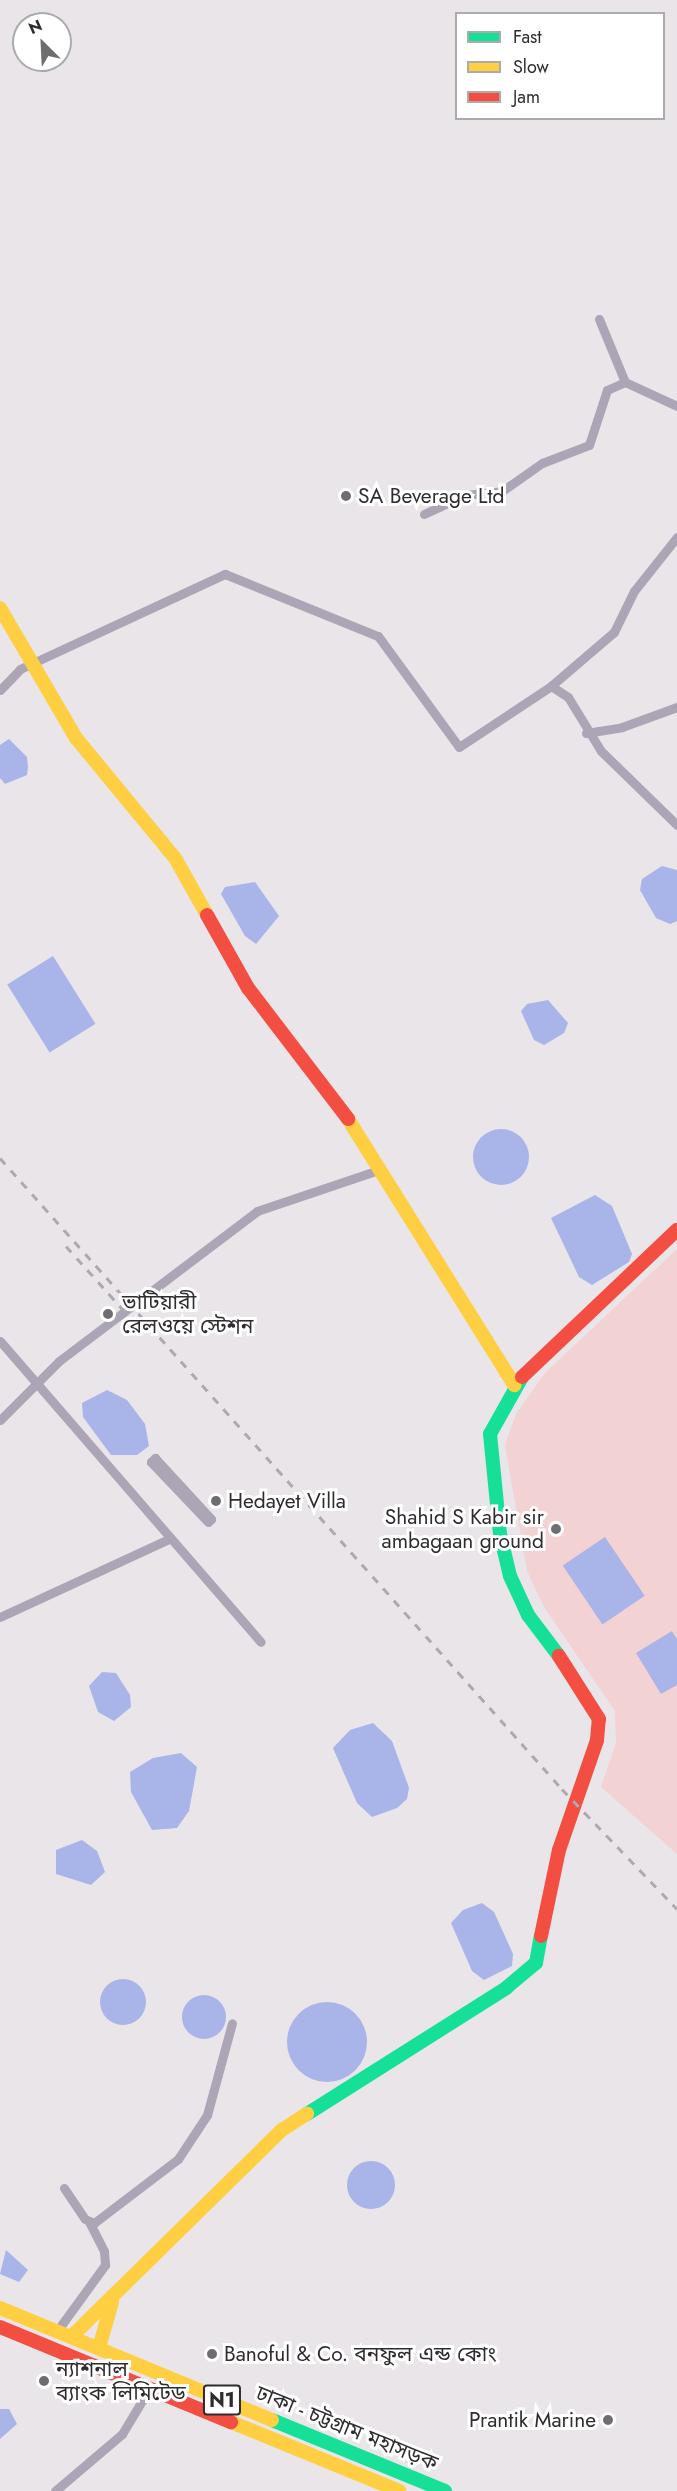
<!DOCTYPE html>
<html>
<head>
<meta charset="utf-8">
<style>
  body { margin:0 }
  #map { position:relative; width:677px; height:2491px; overflow:hidden; background:#e9e5e9; font-family:Jost,"Noto Sans Bengali",sans-serif }
  div>[style] { position:absolute }
  [style*='--x'] { left:calc(var(--x)*1px); top:calc(var(--y)*1px); width:calc(var(--w)*1px); rotate:calc(var(--a)*1deg) }
  .green>* { inset:0; background:#f2d2d3 }
  .water>* { inset:0; background:#a9b4e9; transform-origin:0 0 }
  .round { border-radius:50% }
  .street>* { height:9px; margin:-4.5px; padding:0 4.5px; transform-origin:4.5px; border-radius:4.5px; background:#aba5b5 }
  .fast>* { height:14px; margin:-7px; padding:0 7px; transform-origin:7px; border-radius:7px; background:#16e098 }
  .slow>* { height:14px; margin:-7px; padding:0 7px; transform-origin:7px; border-radius:7px; background:#ffcf43 }
  .jam>* { height:14px; margin:-7px; padding:0 7px; transform-origin:7px; border-radius:7px; background:#f24e42 }
  .rail>* { height:3px; margin-top:-1.5px; transform-origin:0; background:repeating-linear-gradient(90deg,#ada9b2 0 8px,transparent 0 16px) }
  .dots>* { width:16px; height:16px; translate:-50% -50%; box-sizing:border-box; border:3px solid #fff; border-radius:50% }
  span { translate:-50% -50%; white-space:nowrap; text-align:center; line-height:1.15; -webkit-text-stroke:6px #fff; paint-order:stroke }
  .shield-label span { padding:2px 4px; background:#fff; border:2px solid; border-radius:4px; -webkit-text-stroke-width:0 }
  .shield-label { font-size:20px; color:#2f2c2f; font-weight:700 }
  .poi-label { font-size:21px; color:#2f2c2f }
  .left { translate:0 -50%; text-align:left }
  .right { translate:-100% -50%; text-align:right }
  .street-label { font-size:21px; color:#2f2c2f }
  .legend { position:absolute; left:455px; top:12px; width:210px; height:108px; box-sizing:border-box; background:#fff; border:2px solid #acabac; margin:0; padding:8px 10px; list-style:none; font-size:18px; color:#2f2c2f }
  .legend li { display:flex; align-items:center; gap:12px; height:30px }
  .legend b { width:30px; border:2px solid #acabac }
  .north { position:absolute; left:12px; top:12px; width:60px; height:60px; box-sizing:border-box; background:#fff; border:2px solid #acabac; border-radius:50%; rotate:336deg; font-size:16px; font-weight:700; line-height:24px; text-align:center; color:#2f2c2f }
  .north::after { content:''; display:block; margin:auto; width:21px; height:27px; background:#706d70; clip-path:polygon(50% 0,100% 100%,50% 72%,0 100%) }
</style>
</head>
<body>
<div id="map">
  <div class="green">
    <i style="clip-path:polygon(677px 1249px,677px 1854px,601px 1787px,616px 1743px,615px 1711px,544px 1607px,527px 1571px,505px 1445px,516px 1414px,545px 1373px)"></i>
  </div>
  <div class="water">
    <i style="clip-path:polygon(9px 739px,27px 757px,28px 767px,27px 775px,5px 784px,0 778px,0 745px)"></i>
    <i style="clip-path:polygon(662px 866px,677px 870px,677px 921px,670px 924px,656px 918px,640px 890px,642px 879px)"></i>
    <i style="clip-path:polygon(255px 882px,279px 916px,256px 944px,245px 936px,221px 894px,225px 887px)"></i>
    <i style="left:53px;top:956px;width:80px;height:54px;rotate:58deg"></i>
    <i style="clip-path:polygon(548px 1000px,568px 1023px,564px 1033px,544px 1045px,534px 1040px,521px 1011px,527px 1004px)"></i>
    <i class="round" style="left:473px;top:1129px;width:56px;height:56px"></i>
    <i style="clip-path:polygon(595px 1195px,612px 1206px,632px 1254px,629px 1262px,592px 1285px,579px 1277px,551px 1218px)"></i>
    <i style="clip-path:polygon(107px 1390px,127px 1400px,145px 1424px,149px 1446px,137px 1455px,111px 1455px,83px 1417px,82px 1403px)"></i>
    <i style="left:605px;top:1537px;width:71px;height:51px;rotate:56deg"></i>
    <i style="clip-path:polygon(672px 1631px,677px 1639px,677px 1685px,661px 1694px,636px 1653px)"></i>
    <i style="clip-path:polygon(102px 1672px,116px 1673px,130px 1695px,131px 1707px,114px 1721px,98px 1712px,89px 1686px)"></i>
    <i style="clip-path:polygon(373px 1723px,392px 1741px,409px 1788px,407px 1799px,397px 1808px,372px 1817px,357px 1803px,333px 1748px,350px 1730px)"></i>
    <i style="clip-path:polygon(181px 1753px,197px 1767px,189px 1811px,177px 1828px,152px 1830px,131px 1792px,130px 1772px,153px 1758px)"></i>
    <i style="clip-path:polygon(82px 1840px,97px 1851px,105px 1872px,91px 1885px,56px 1874px,56px 1850px)"></i>
    <i style="clip-path:polygon(482px 1903px,494px 1912px,513px 1954px,512px 1966px,484px 1980px,472px 1971px,451px 1923px,463px 1910px)"></i>
    <i class="round" style="left:100px;top:1979px;width:46px;height:46px"></i>
    <i class="round" style="left:182px;top:1995px;width:44px;height:44px"></i>
    <i class="round" style="left:287px;top:2002px;width:80px;height:80px"></i>
    <i class="round" style="left:347px;top:2161px;width:48px;height:48px"></i>
    <i style="clip-path:polygon(6px 2250px,28px 2270px,19px 2282px,0 2274px)"></i>
    <i style="clip-path:polygon(0 2409px,9px 2409px,17px 2424px,0 2439px)"></i>
  </div>
  <div class="street">
    <i style="--x:599;--y:319;--w:68;--a:67.6"></i>
    <i style="--x:625;--y:382;--w:57;--a:24.8"></i>
    <i style="--x:424;--y:514;--w:45;--a:-24.9"></i>
    <i style="--x:465;--y:495;--w:37;--a:-6"></i>
    <i style="--x:502;--y:491;--w:49;--a:-35"></i>
    <i style="--x:542;--y:463;--w:50;--a:-21"></i>
    <i style="--x:589;--y:445;--w:58;--a:-71.9"></i>
    <i style="--x:607;--y:390;--w:20;--a:-24"></i>
    <i style="--x:677;--y:537;--w:69;--a:128.5"></i>
    <i style="--x:634;--y:591;--w:46;--a:116"></i>
    <i style="--x:614;--y:632;--w:83;--a:139.4"></i>
    <i style="--x:551;--y:686;--w:20;--a:33"></i>
    <i style="--x:568;--y:697;--w:63;--a:58.6"></i>
    <i style="--x:601;--y:751;--w:106;--a:44.2"></i>
    <i style="--x:0;--y:690;--w:29;--a:-46"></i>
    <i style="--x:20;--y:669;--w:226;--a:-24.9"></i>
    <i style="--x:225;--y:574;--w:165;--a:22.1"></i>
    <i style="--x:378;--y:636;--w:137;--a:53.9"></i>
    <i style="--x:459;--y:747;--w:110;--a:-33.5"></i>
    <i style="--x:586;--y:733;--w:36;--a:-9"></i>
    <i style="--x:622;--y:727;--w:59;--a:-20"></i>
    <i style="--x:0;--y:1341;--w:398;--a:49.1"></i>
    <i style="--x:0;--y:1420;--w:83;--a:-45"></i>
    <i style="--x:59;--y:1361;--w:248;--a:-37.1"></i>
    <i style="--x:257;--y:1211;--w:129;--a:-18.6"></i>
    <i style="--x:155;--y:1458;--w:83;--a:47.4"></i>
    <i style="--x:211;--y:1519;--w:4;--a:135"></i>
    <i style="--x:208;--y:1522;--w:83;--a:-133.5"></i>
    <i style="--x:151;--y:1462;--w:6;--a:-45"></i>
    <i style="--x:0;--y:1617;--w:188;--a:-24.8"></i>
    <i style="--x:64;--y:2188;--w:37;--a:56"></i>
    <i style="--x:85;--y:2219;--w:10;--a:24"></i>
    <i style="--x:94;--y:2223;--w:106;--a:-37.3"></i>
    <i style="--x:178;--y:2159;--w:53;--a:-56.6"></i>
    <i style="--x:207;--y:2115;--w:95;--a:-74.8"></i>
    <i style="--x:57;--y:2331;--w:82;--a:-54"></i>
    <i style="--x:105;--y:2265;--w:14;--a:-94"></i>
    <i style="--x:104;--y:2251;--w:33;--a:-117"></i>
    <i style="--x:55;--y:2491;--w:88;--a:-40.4"></i>
    <i style="--x:122;--y:2434;--w:52;--a:-59"></i>
  </div>
  <div class="fast">
    <i style="--x:522;--y:1377;--w:65;--a:119.3"></i>
    <i style="--x:490;--y:1434;--w:100;--a:84.3"></i>
    <i style="--x:500;--y:1534;--w:43;--a:76.6"></i>
    <i style="--x:510;--y:1576;--w:43;--a:65.2"></i>
    <i style="--x:528;--y:1615;--w:51;--a:52.9"></i>
    <i style="--x:307;--y:2114;--w:236;--a:-32.3"></i>
    <i style="--x:506;--y:1988;--w:39;--a:-40"></i>
    <i style="--x:536;--y:1963;--w:27;--a:-80"></i>
    <i style="--x:272;--y:2420;--w:187;--a:22.3"></i>
  </div>
  <div class="slow">
    <i style="--x:0;--y:608;--w:151;--a:59.7"></i>
    <i style="--x:76;--y:738;--w:156;--a:50.5"></i>
    <i style="--x:175;--y:858;--w:65;--a:60.7"></i>
    <i style="--x:348;--y:1119;--w:314;--a:58"></i>
    <i style="--x:0;--y:2308;--w:294;--a:22.4"></i>
    <i style="--x:71;--y:2337;--w:296;--a:-44.5"></i>
    <i style="--x:282;--y:2130;--w:30;--a:-33"></i>
    <i style="--x:99;--y:2348;--w:48;--a:-74.2"></i>
    <i style="--x:231;--y:2422;--w:182;--a:22.3"></i>
  </div>
  <div class="jam">
    <i style="--x:207;--y:915;--w:84;--a:60.7"></i>
    <i style="--x:248;--y:988;--w:165;--a:52.6"></i>
    <i style="--x:522;--y:1377;--w:214;--a:-43.5"></i>
    <i style="--x:541;--y:1936;--w:88;--a:-78.2"></i>
    <i style="--x:559;--y:1850;--w:116;--a:-70.9"></i>
    <i style="--x:597;--y:1740;--w:21;--a:-85"></i>
    <i style="--x:599;--y:1719;--w:75;--a:-122.4"></i>
    <i style="--x:0;--y:2327;--w:250;--a:22.4"></i>
  </div>
  <div class="rail">
    <i style="--x:0;--y:1158;--w:845;--a:48.31"></i>
    <i style="--x:562;--y:1789;--w:166;--a:46.2"></i>
    <i style="--x:66;--y:1246;--w:105;--a:48.1"></i>
  </div>
  <div class="dots">
    <i style="left:346px;top:496px;background:#706d70"></i>
    <i style="left:108px;top:1314px;background:#706d70"></i>
    <i style="left:216px;top:1501px;background:#706d70"></i>
    <i style="left:556px;top:1529px;background:#706d70"></i>
    <i style="left:212px;top:2354px;background:#706d70"></i>
    <i style="left:44px;top:2381px;background:#706d70"></i>
    <i style="left:608px;top:2420px;background:#706d70"></i>
  </div>
  <div class="shield-label">
    <span style="left:222px;top:2400px">N1</span>
  </div>
  <div class="poi-label">
    <span class="left" style="left:358px;top:496px">SA Beverage Ltd</span>
    <span class="left" style="left:122px;top:1314px">ভাটিয়ারী<br>রেলওয়ে স্টেশন</span>
    <span class="left" style="left:228px;top:1501px">Hedayet Villa</span>
    <span class="right" style="left:544px;top:1529px">Shahid S Kabir sir<br>ambagaan ground</span>
    <span class="left" style="left:224px;top:2354px">Banoful &amp; Co. বনফুল এন্ড কোং</span>
    <span class="left" style="left:56px;top:2381px">ন্যাশনাল<br>ব্যাংক লিমিটেড</span>
    <span class="right" style="left:596px;top:2420px">Prantik Marine</span>
  </div>
  <div class="street-label">
    <span style="left:347px;top:2428px;rotate:22deg">ঢাকা - চট্টগ্রাম মহাসড়ক</span>
  </div>
  <ul class="legend">
  <li><b style="height:8px;background:#16e098"></b>Fast</li>
  <li><b style="height:8px;background:#ffcf43"></b>Slow</li>
  <li><b style="height:8px;background:#f24e42"></b>Jam</li>
  </ul>
  <div class="north">N</div>
</div>
</body>
</html>
